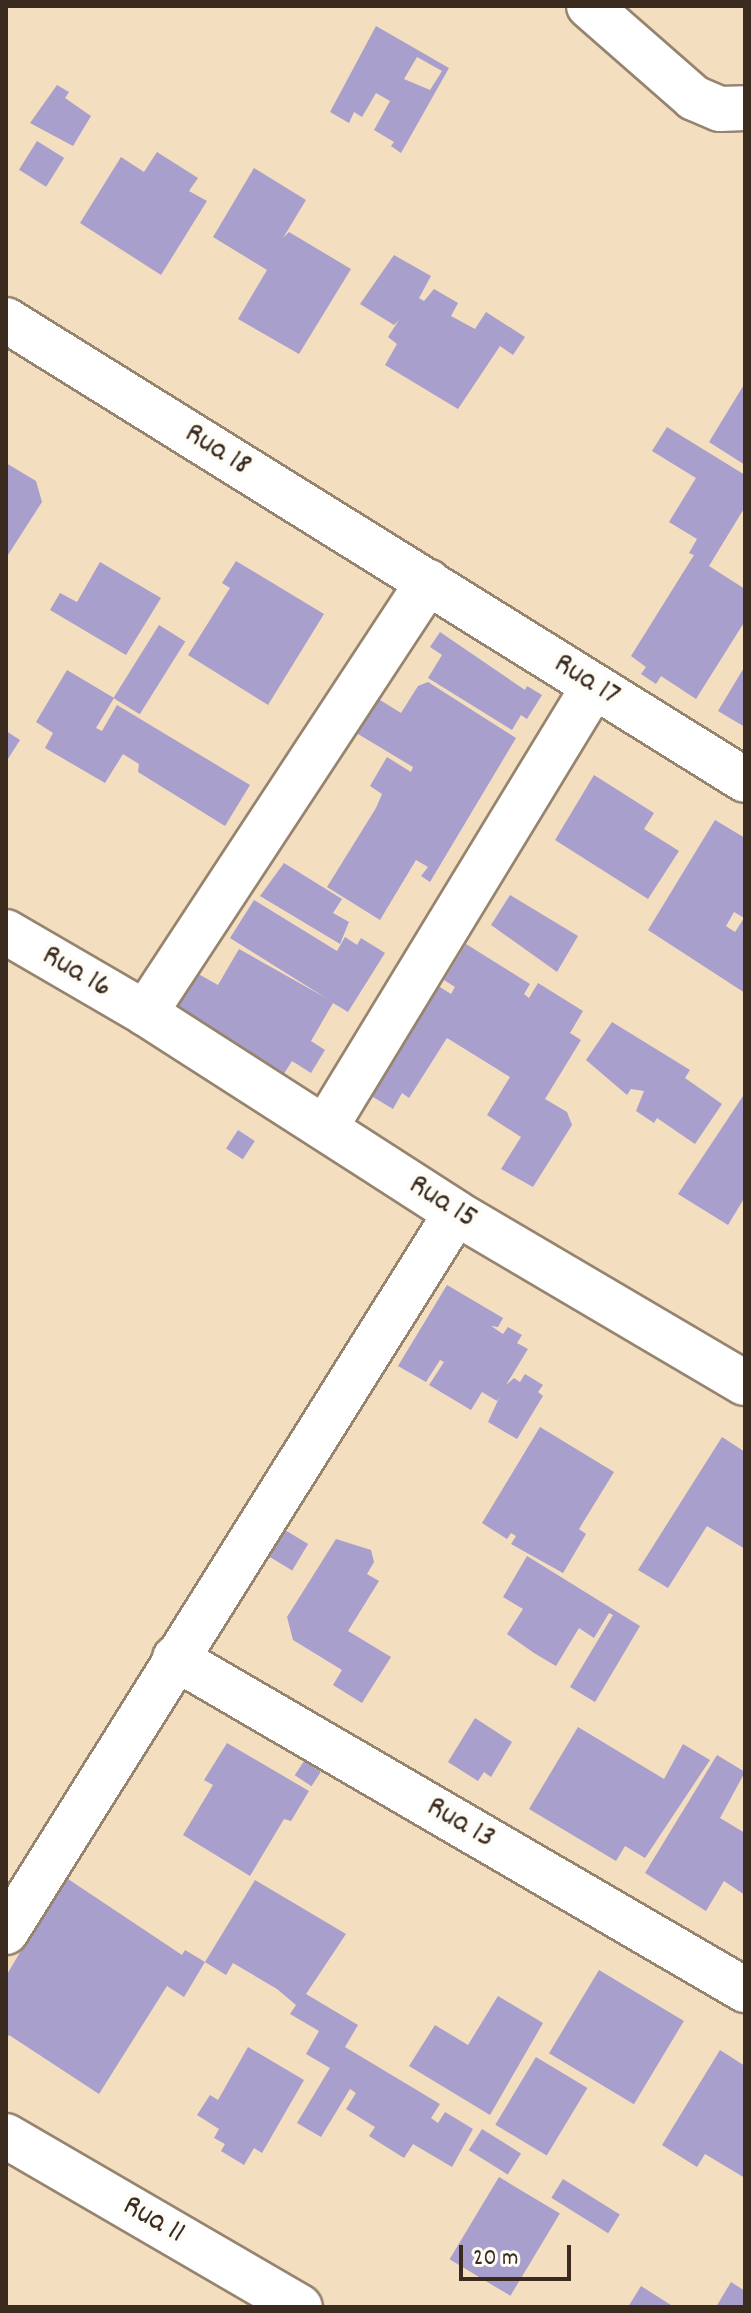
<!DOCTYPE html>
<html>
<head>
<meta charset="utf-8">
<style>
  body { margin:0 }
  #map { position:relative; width:751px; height:2313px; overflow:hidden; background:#f3dec0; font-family:Dekko,sans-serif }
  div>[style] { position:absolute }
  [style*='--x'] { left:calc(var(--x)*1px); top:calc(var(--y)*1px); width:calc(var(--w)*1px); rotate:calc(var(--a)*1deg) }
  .building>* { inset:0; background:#a89fcc; transform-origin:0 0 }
  .roads { filter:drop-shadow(2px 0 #97846f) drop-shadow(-2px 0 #97846f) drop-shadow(0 2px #97846f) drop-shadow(0 -2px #97846f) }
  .minor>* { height:44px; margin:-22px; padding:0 22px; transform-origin:22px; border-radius:22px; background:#fff }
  span { translate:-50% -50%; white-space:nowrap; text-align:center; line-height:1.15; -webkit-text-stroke:8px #fdfcf7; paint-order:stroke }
  .street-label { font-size:32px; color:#3b2a1e }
  .frame { position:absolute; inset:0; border:8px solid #3b2a1e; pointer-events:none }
  .scale { position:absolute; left:459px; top:2245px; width:112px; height:36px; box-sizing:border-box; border:4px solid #3b2a1e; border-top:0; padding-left:10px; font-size:24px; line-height:28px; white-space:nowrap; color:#3b2a1e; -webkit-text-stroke:6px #fdfcf7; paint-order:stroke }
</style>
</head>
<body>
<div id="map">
  <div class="building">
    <i style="clip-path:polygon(evenodd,376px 26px,449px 68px,401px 153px,391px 146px,394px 142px,374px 130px,390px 101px,376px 93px,362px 117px,354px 112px,349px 123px,330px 112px,376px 26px,417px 57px,442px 71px,430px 90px,404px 79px,417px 57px)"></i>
    <i style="clip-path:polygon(57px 85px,69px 92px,65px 98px,91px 116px,73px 146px,30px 123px)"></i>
    <i style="left:37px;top:141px;width:32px;height:34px;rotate:32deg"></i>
    <i style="clip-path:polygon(157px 152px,198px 178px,189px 191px,207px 201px,161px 275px,80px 223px,121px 157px,144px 172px)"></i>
    <i style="clip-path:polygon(254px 168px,306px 200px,283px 238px,289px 232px,351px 269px,299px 354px,238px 319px,267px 270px,213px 237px)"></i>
    <i style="clip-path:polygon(394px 255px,431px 276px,419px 298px,424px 301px,434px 289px,458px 303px,451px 316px,475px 329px,486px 312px,525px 337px,513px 355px,500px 346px,458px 409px,385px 365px,397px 344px,388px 337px,399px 320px,394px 325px,360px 304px)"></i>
    <i style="clip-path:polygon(745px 383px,745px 465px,709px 442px)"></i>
    <i style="clip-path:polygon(667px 427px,745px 475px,745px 507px,709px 566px,745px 589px,745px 621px,696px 699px,661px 676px,656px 684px,641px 674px,646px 667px,631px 656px,694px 555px,689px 553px,697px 539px,669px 522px,696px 478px,652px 451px)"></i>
    <i style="clip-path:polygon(6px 463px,36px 481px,42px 502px,6px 558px)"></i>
    <i style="clip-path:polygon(236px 561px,324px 614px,268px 705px,188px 655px,230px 588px,222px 583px)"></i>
    <i style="clip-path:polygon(100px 562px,161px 598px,126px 655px,50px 610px,60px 593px,77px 602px)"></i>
    <i style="left:159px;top:625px;width:31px;height:86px;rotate:32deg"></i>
    <i style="clip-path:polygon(440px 632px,525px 690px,527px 686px,542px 695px,527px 719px,521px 715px,512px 730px,428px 678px,442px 655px,430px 647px)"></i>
    <i style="clip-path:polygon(745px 666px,745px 727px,718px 711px)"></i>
    <i style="clip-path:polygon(67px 670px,114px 698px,96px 728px,102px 731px,117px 705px,250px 785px,225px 826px,138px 772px,139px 764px,123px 754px,105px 783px,45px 748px,53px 733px,36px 722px)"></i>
    <i style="clip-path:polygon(428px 682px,516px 738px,430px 882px,421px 876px,428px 867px,416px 860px,380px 920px,327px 887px,376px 808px,382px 794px,370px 786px,387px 757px,411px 772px,413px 767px,343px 725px,364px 690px,401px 713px,418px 686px)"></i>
    <i style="clip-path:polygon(6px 731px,20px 740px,6px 762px)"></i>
    <i style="clip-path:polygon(594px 775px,654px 813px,644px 829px,679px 851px,648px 899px,555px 840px)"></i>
    <i style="clip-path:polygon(evenodd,715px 820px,745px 838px,745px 993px,648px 930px,715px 820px,734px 912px,744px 918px,735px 932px,726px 926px,734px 912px)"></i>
    <i style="clip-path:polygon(284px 863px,342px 899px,333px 913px,349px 922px,340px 944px,260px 896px)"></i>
    <i style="clip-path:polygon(510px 895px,578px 936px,557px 972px,491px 925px)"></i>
    <i style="clip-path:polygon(254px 900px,337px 951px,345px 937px,357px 945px,361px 938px,385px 953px,348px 1012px,333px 1003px,311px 1041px,325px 1050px,311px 1073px,292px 1061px,280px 1080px,236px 1050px,231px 1040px,214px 1030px,211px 1035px,169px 1010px,193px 971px,218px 985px,239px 949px,326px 998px,230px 938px)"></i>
    <i style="clip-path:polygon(466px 944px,530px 984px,524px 994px,529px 998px,538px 983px,583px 1011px,570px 1033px,581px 1040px,545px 1099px,567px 1112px,572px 1125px,533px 1187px,501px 1169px,521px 1137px,487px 1115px,510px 1077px,447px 1038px,409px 1098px,402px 1093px,393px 1109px,368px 1094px,432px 982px,451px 994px,455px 987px,444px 980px)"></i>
    <i style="clip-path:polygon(612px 1022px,690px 1070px,685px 1078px,722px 1104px,695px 1144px,657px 1118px,654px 1123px,636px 1111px,644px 1091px,631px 1089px,627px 1095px,586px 1060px)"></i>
    <i style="clip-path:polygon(745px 1093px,745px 1197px,728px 1225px,678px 1194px)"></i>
    <i style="left:238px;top:1130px;width:20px;height:22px;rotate:33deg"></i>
    <i style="clip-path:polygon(447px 1285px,503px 1318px,498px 1327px,491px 1326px,503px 1334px,508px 1327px,522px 1335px,517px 1343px,528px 1349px,506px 1385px,514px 1378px,520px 1382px,525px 1374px,543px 1385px,538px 1392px,543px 1396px,517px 1439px,488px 1422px,500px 1396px,497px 1401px,482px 1392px,471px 1410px,429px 1385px,444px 1362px,440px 1360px,426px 1382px,398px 1366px)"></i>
    <i style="clip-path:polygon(540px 1427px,614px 1472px,579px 1529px,586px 1534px,563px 1573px,511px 1544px,516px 1536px,511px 1533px,507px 1539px,482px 1523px)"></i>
    <i style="clip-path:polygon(722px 1437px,745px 1452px,745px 1549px,707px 1526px,668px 1588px,638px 1570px)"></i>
    <i style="left:285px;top:1530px;width:27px;height:31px;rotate:31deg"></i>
    <i style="clip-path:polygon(336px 1539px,371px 1550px,374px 1562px,367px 1574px,379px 1581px,348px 1631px,391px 1657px,362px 1703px,333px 1685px,342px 1670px,293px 1640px,287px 1617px)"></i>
    <i style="clip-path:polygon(527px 1556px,640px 1626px,595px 1702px,570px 1687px,613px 1615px,609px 1613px,594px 1638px,579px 1628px,556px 1666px,534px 1653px,507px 1634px,523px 1609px,503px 1597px)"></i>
    <i style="clip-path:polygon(475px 1718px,512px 1742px,491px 1777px,484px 1772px,478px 1781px,448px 1762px)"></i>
    <i style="clip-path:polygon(578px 1727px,664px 1779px,683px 1744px,710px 1760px,645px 1858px,625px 1846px,616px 1861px,529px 1809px)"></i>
    <i style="clip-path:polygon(227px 1743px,309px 1791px,291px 1821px,284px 1819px,250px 1876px,183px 1835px,213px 1785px,204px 1780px)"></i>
    <i style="clip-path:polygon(717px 1755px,745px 1772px,720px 1818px,745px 1833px,745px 1895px,724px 1881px,706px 1911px,645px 1873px)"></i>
    <i style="left:304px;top:1761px;width:20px;height:17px;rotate:33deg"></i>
    <i style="clip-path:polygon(65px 1877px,182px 1955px,185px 1950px,205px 1962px,255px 1880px,346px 1934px,306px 1994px,358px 2025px,345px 2047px,440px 2104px,431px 2118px,438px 2123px,445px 2112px,473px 2129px,452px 2167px,413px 2144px,404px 2158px,369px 2136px,375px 2127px,346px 2109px,356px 2093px,350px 2089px,321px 2137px,297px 2123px,330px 2068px,306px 2054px,319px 2031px,290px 2014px,296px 2005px,277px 1989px,233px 1963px,226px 1975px,205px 1962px,184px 1997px,167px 1986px,99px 2094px,9px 2035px,6px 2040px,6px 1976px)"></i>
    <i style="left:599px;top:1970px;width:99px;height:97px;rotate:31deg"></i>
    <i style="clip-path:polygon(498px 1996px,543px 2023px,490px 2115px,409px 2066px,435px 2025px,468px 2045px)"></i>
    <i style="clip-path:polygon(248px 2047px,304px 2080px,262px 2153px,254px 2148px,244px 2165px,221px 2151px,225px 2144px,214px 2138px,219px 2129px,197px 2115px,210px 2095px,218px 2100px)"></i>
    <i style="clip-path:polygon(720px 2050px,745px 2066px,745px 2178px,705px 2154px,697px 2167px,662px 2145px)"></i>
    <i style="left:536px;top:2057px;width:60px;height:79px;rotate:31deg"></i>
    <i style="left:482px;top:2129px;width:46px;height:25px;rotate:32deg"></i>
    <i style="left:499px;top:2177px;width:71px;height:96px;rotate:31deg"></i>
    <i style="left:563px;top:2179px;width:67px;height:22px;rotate:32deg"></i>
    <i style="clip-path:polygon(731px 2282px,745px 2291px,745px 2307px,716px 2307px)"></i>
    <i style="clip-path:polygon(641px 2286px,674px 2307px,628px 2307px)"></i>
  </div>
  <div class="roads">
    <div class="minor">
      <i style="--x:589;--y:6;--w:140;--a:41.2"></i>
      <i style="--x:694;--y:98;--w:28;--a:23"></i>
      <i style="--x:720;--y:109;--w:25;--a:-2"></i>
      <i style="--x:6;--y:320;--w:870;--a:31.9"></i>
      <i style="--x:6;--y:932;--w:161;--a:30.2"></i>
      <i style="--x:145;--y:1013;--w:370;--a:32.7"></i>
      <i style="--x:456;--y:1213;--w:335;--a:30.5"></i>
      <i style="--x:145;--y:1013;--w:516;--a:-56.71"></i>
      <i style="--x:325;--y:1128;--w:517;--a:-58.68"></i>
      <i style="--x:175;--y:1658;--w:660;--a:30.22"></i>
      <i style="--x:6;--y:1932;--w:848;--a:-57.96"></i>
      <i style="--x:6;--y:2136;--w:340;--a:30.2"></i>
    </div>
  </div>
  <div class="street-label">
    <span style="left:217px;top:451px;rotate:32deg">Rua 18</span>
    <span style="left:586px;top:681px;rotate:32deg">Rua 17</span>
    <span style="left:76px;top:973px;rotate:30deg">Rua 16</span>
    <span style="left:442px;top:1203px;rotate:32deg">Rua 15</span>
    <span style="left:460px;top:1824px;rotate:30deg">Rua 13</span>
    <span style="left:153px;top:2221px;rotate:30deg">Rua 11</span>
  </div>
  <div class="frame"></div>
  <div class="scale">20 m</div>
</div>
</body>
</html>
